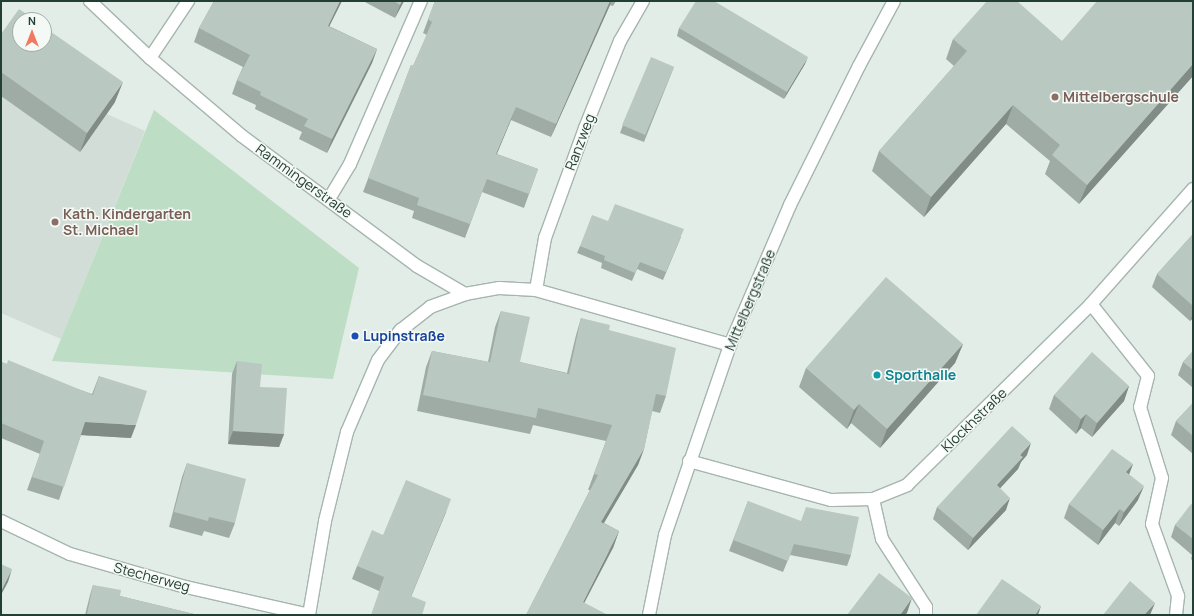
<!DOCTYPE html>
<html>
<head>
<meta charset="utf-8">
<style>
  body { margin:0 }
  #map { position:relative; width:1194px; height:616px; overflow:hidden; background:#e3ede8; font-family:Manrope,sans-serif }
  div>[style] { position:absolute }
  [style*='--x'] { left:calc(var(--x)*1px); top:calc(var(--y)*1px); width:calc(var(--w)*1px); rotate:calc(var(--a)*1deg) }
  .built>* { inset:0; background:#d2ddd7 }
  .green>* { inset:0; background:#bdddc4 }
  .roads { filter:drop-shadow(1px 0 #a6b5af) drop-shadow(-1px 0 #a6b5af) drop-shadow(0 1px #a6b5af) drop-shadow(0 -1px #a6b5af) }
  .lane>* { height:12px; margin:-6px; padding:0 6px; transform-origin:6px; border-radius:6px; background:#fff }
  .street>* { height:12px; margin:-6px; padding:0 6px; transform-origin:6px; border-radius:6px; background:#fff }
  .wall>* { inset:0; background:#9faca6 }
  .shaded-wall>* { inset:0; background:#828c87 }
  .building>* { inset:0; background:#b9c8c1; transform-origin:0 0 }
  .dots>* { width:11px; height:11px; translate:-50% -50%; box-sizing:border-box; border:2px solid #f4f9f6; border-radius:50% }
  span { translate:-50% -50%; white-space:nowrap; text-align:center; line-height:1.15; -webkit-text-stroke:3px #f4f9f6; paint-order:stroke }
  .education-label { font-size:14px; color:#785e54; font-weight:700 }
  .left { translate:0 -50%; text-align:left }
  .street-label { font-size:14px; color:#233e35 }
  .transit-label { font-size:14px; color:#164399; font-weight:700 }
  .culture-label { font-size:14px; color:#0d838f; font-weight:700 }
  .frame { position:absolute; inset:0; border:2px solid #233e35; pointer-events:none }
  .north { position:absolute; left:12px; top:12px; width:40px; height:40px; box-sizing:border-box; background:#f4f9f6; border:1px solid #a0aea9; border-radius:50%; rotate:0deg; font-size:11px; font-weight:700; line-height:16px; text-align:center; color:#233e35 }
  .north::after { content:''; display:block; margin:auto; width:14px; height:18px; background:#ef7a5f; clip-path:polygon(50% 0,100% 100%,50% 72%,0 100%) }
</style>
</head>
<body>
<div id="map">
  <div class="built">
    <i style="clip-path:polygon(1px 43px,20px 44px,115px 102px,107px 114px,145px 131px,61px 339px,1px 313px)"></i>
  </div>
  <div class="green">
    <i style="clip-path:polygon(154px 110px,359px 268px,333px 379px,52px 361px)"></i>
  </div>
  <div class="roads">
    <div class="lane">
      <i style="--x:1091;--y:304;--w:92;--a:51.6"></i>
      <i style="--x:1148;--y:376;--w:32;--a:104"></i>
      <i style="--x:1140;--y:407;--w:74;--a:72.8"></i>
      <i style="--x:1162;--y:478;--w:47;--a:102.3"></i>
      <i style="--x:1152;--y:524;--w:77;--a:70.1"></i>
      <i style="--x:1178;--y:596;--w:19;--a:96"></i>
      <i style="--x:873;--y:499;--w:41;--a:77.3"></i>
      <i style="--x:882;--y:539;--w:81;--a:57.1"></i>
      <i style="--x:926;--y:607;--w:8;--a:90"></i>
    </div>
    <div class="street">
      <i style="--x:90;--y:1;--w:83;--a:43.5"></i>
      <i style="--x:150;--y:58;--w:121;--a:40.3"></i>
      <i style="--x:242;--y:136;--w:218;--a:36.6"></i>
      <i style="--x:417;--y:266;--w:56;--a:30.3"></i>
      <i style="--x:150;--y:58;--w:69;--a:-56.3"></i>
      <i style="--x:329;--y:199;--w:41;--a:-59"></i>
      <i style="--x:350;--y:164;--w:178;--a:-66.5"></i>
      <i style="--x:536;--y:290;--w:53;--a:-80.2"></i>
      <i style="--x:545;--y:238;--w:117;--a:-70"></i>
      <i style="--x:585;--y:128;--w:94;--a:-68.1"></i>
      <i style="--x:620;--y:41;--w:46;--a:-60.1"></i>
      <i style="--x:689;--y:461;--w:147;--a:15.4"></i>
      <i style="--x:831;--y:500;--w:42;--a:-1.4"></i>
      <i style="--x:873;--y:499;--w:37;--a:-22"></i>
      <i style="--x:907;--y:485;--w:258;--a:-44.5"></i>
      <i style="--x:1091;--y:304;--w:154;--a:-48.4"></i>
      <i style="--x:1;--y:521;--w:76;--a:25.6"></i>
      <i style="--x:70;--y:554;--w:121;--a:15.9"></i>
      <i style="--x:186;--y:587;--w:126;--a:12.8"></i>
      <i style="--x:309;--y:615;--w:95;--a:-80.3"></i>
      <i style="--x:325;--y:521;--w:92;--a:-76.1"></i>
      <i style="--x:347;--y:432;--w:78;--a:-66.7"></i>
      <i style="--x:378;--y:360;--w:38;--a:-53"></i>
      <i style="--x:401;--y:330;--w:37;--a:-38"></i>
      <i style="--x:430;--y:307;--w:37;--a:-20"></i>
      <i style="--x:465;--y:294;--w:35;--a:-10"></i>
      <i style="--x:499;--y:288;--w:37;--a:3"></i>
      <i style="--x:536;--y:290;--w:202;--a:15.8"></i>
      <i style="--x:649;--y:615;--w:82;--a:-78.7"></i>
      <i style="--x:665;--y:535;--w:201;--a:-71.1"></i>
      <i style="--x:730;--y:345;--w:152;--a:-66.8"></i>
      <i style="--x:790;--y:205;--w:155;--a:-63.6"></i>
      <i style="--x:859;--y:66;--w:74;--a:-61.7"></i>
    </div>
  </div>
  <div class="wall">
    <i style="clip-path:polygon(214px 1px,342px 1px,329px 26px,377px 49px,372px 63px,327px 153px,299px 139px,302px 132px,255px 109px,256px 105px,232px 94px,237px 80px,243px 67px,194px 42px,199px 28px)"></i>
    <i style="clip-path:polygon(363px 1px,404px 1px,395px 18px)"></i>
    <i style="clip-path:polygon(435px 1px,616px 1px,613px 6px,610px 5px,551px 137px,511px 120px,497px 154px,538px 169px,524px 208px,482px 192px,465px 238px,412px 218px,414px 211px,363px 192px,411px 65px,413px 66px,427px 35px,423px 33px)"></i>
    <i style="clip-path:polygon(1193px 1px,1193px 76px,1079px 204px,1045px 174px,1050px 161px,1006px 124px,924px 217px,872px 171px,879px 151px,954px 66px,946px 59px,953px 39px,1062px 41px)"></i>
    <i style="clip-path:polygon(679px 28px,805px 64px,784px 99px,677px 36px)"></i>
    <i style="clip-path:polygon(1px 34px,115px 102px,80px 152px,1px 96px)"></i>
    <i style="clip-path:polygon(674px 67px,644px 142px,620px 133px,623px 125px)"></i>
    <i style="clip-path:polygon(608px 221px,681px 237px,663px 280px,637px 269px,632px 281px,601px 268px,602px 263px,577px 253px,580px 246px)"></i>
    <i style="clip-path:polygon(1193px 234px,1193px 318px,1190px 321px,1152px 287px,1157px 274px)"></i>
    <i style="clip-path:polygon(501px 311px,520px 362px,567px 373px,576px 335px,581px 318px,609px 330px,666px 396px,660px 413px,652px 411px,644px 449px,638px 465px,604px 523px,619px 531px,613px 548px,526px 615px,590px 490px,588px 490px,606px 441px,533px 425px,530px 434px,417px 411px,426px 367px,432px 351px,488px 362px,495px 327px)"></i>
    <i style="clip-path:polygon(963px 344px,955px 363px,880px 448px,851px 423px,847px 429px,799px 387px,806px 368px)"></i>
    <i style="clip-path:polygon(1193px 351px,1193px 388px,1178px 375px,1183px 362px)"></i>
    <i style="clip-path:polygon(237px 361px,260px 387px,284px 434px,279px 447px,228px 444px,232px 374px)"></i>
    <i style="clip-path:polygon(1px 362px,92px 394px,99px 376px,131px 438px,81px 435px,59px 500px,27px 490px,40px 454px,1px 438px)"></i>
    <i style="clip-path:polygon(1129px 386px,1124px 401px,1092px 437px,1081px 428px,1076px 434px,1049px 409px,1054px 395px)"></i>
    <i style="clip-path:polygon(1193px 403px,1193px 454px,1171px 435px,1176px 421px)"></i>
    <i style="clip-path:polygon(1027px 455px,1021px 462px,1018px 469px,1000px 488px,1006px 510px,968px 550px,933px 519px,937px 507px)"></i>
    <i style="clip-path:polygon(187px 463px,235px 523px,229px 538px,204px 531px,202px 536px,169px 527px,182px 477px)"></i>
    <i style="clip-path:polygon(1133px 464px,1129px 475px,1138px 500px,1119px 526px,1115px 523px,1098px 545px,1064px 518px,1069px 504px)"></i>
    <i style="clip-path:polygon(748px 501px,851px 555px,847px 566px,790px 555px,783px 572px,729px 551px)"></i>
    <i style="clip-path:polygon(1193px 505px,1193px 561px,1191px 559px,1192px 555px,1171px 537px,1175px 525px)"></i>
    <i style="clip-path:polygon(446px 512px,411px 596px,379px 591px,352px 579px,357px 566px,383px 535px)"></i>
    <i style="clip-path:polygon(93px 585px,120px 596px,198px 615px,85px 615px,90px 595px)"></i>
  </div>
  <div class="shaded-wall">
    <i style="clip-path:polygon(340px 1px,342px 1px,323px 39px,328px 26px)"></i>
    <i style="clip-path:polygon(402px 1px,404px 1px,395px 18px,400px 5px)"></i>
    <i style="clip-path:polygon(610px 1px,611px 1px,610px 5px,551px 137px,556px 124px)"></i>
    <i style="clip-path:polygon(377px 49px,372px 63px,327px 153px,332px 139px)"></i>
    <i style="clip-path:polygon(808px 57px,805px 64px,784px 99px,787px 92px)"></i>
    <i style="clip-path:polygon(1193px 64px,1193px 76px,1079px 204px,1087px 185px)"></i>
    <i style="clip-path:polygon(123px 82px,115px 102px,80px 152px,87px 133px)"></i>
    <i style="clip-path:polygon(1013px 105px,1006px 124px,924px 217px,931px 197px)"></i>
    <i style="clip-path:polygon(516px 107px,511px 120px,491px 167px,496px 154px)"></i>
    <i style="clip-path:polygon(1193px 314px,1193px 318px,1190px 321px)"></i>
    <i style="clip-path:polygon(963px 344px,955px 363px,880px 448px,887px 429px)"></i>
    <i style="clip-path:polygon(1129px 386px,1124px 401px,1092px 437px,1097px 423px)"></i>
    <i style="clip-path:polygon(859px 404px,851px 423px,847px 429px,854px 410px)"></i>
    <i style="clip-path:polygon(1086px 414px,1081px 428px,1076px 434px,1081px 419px)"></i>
    <i style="clip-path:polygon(85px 422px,136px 425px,131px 438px,80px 435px)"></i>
    <i style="clip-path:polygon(233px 431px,284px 434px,279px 447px,228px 444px)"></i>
    <i style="clip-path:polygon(1031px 443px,1027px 455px,1021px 462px,1018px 469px,992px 497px,997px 485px,1020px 455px)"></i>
    <i style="clip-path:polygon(644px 449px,638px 465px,595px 538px,601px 522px)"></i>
    <i style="clip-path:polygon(1133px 464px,1127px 479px,1126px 472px)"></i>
    <i style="clip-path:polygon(1144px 486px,1138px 500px,1119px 526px,1124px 512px)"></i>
    <i style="clip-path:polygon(1010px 498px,1006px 510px,968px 550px,973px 538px)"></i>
    <i style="clip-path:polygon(451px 499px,446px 512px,406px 609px,411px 596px)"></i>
    <i style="clip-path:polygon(1120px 509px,1115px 523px,1098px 545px,1103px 530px)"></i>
    <i style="clip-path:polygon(619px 531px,613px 548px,578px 615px,583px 602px)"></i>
    <i style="clip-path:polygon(12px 569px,8px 582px,1px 595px,1px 591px)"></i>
    <i style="clip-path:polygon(912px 598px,907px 613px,905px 615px,900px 615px)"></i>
    <i style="clip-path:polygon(1155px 603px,1150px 615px,1144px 615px)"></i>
    <i style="clip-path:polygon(1041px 606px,1038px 615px,1035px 615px)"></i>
  </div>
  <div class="building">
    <i style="clip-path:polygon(214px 1px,340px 1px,328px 26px,377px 49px,332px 139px,304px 126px,308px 119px,260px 95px,261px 92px,237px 80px,250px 55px,199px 28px)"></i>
    <i style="clip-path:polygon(394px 1px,402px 1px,400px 5px)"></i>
    <i style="clip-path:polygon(435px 1px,610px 1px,556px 124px,516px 107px,496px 154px,538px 169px,529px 194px,487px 179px,470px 224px,417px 205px,419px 198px,368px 178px,411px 65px,413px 66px,432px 22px,428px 19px)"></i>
    <i style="clip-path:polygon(696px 1px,714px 1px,808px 57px,787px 92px,679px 28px)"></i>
    <i style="clip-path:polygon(987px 1px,1017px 1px,1062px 41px,1097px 1px,1193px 1px,1193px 64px,1087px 185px,1052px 155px,1060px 145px,1013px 105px,931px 197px,879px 151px,967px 51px,953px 39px)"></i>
    <i style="clip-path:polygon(19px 9px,35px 20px,20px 20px,20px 44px,44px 44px,44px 27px,123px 82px,87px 133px,1px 72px,1px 34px)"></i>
    <i style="left:651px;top:57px;width:25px;height:74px;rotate:23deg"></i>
    <i style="clip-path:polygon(615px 204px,684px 229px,666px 272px,640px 262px,635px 273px,604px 260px,605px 256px,580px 246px,592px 215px,608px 221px)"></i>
    <i style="clip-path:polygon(1193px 234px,1193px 306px,1157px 274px)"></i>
    <i style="clip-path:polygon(886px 277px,963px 344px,887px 429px,859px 404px,854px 410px,806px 368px)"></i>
    <i style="clip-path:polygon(501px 311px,530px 317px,520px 362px,569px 374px,581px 318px,610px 325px,609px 330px,676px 348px,666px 396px,656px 394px,644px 449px,601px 522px,619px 531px,583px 602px,608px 615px,526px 615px,598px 475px,594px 474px,612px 425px,538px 408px,536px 418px,423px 395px,432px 351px,490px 362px)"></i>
    <i style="clip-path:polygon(1193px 351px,1193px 370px,1183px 362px)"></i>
    <i style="clip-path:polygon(1092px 352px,1129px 386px,1097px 423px,1086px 414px,1081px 419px,1054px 395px)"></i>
    <i style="clip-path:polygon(8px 360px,93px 395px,99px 376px,147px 391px,136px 425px,85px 422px,64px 487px,32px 477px,44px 441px,1px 423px,1px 362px,7px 364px)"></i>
    <i style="clip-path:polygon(237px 361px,262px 364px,260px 387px,287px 388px,284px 434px,233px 431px)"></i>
    <i style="clip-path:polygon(1193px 403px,1193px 436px,1176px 421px)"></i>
    <i style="clip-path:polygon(1012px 426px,1031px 443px,1020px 455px,1023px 457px,997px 485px,1010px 498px,973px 538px,937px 507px)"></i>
    <i style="clip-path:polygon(1112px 449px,1133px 464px,1126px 472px,1144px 486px,1124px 512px,1120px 509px,1103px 530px,1069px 504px)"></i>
    <i style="clip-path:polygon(187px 463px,246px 479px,235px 523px,209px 517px,208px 521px,174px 512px)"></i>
    <i style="clip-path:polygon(406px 480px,451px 499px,411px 596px,426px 602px,422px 615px,371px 615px,384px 577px,357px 566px,372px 530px,383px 535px)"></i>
    <i style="clip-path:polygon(748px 501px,801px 521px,806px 507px,859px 517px,851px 555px,794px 544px,788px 561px,733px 540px)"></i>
    <i style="clip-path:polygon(1191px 504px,1193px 505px,1193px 539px,1175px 525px)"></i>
    <i style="clip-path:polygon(1px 564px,12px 569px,1px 591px)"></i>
    <i style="clip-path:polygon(879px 573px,912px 598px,900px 615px,847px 615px)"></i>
    <i style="clip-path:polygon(1002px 579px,1041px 606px,1035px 615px,976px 615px)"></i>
    <i style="clip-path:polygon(1130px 581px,1155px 603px,1144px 615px,1103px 615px)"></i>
    <i style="clip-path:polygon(93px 585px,121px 590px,120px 596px,198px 615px,93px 615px,87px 614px)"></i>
  </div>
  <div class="dots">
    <i style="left:1055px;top:97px;background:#8d6e63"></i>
    <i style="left:55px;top:222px;background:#8d6e63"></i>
    <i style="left:355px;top:336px;background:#1a4fb4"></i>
    <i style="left:877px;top:375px;background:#0f9aa8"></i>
  </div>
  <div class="education-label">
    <span class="left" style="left:1063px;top:97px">Mittelbergschule</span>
    <span class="left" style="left:63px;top:222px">Kath. Kindergarten<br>St. Michael</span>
  </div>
  <div class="street-label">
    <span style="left:580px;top:142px;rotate:-69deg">Ranzweg</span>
    <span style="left:304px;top:181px;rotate:36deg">Rammingerstraße</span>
    <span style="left:750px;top:300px;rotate:-67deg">Mittelbergstraße</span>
    <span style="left:974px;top:420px;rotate:-44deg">Klockhstraße</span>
    <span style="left:152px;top:577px;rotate:15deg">Stecherweg</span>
  </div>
  <div class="transit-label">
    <span class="left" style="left:363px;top:336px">Lupinstraße</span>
  </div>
  <div class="culture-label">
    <span class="left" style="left:885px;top:375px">Sporthalle</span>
  </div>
  <div class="frame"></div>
  <div class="north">N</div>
</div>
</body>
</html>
